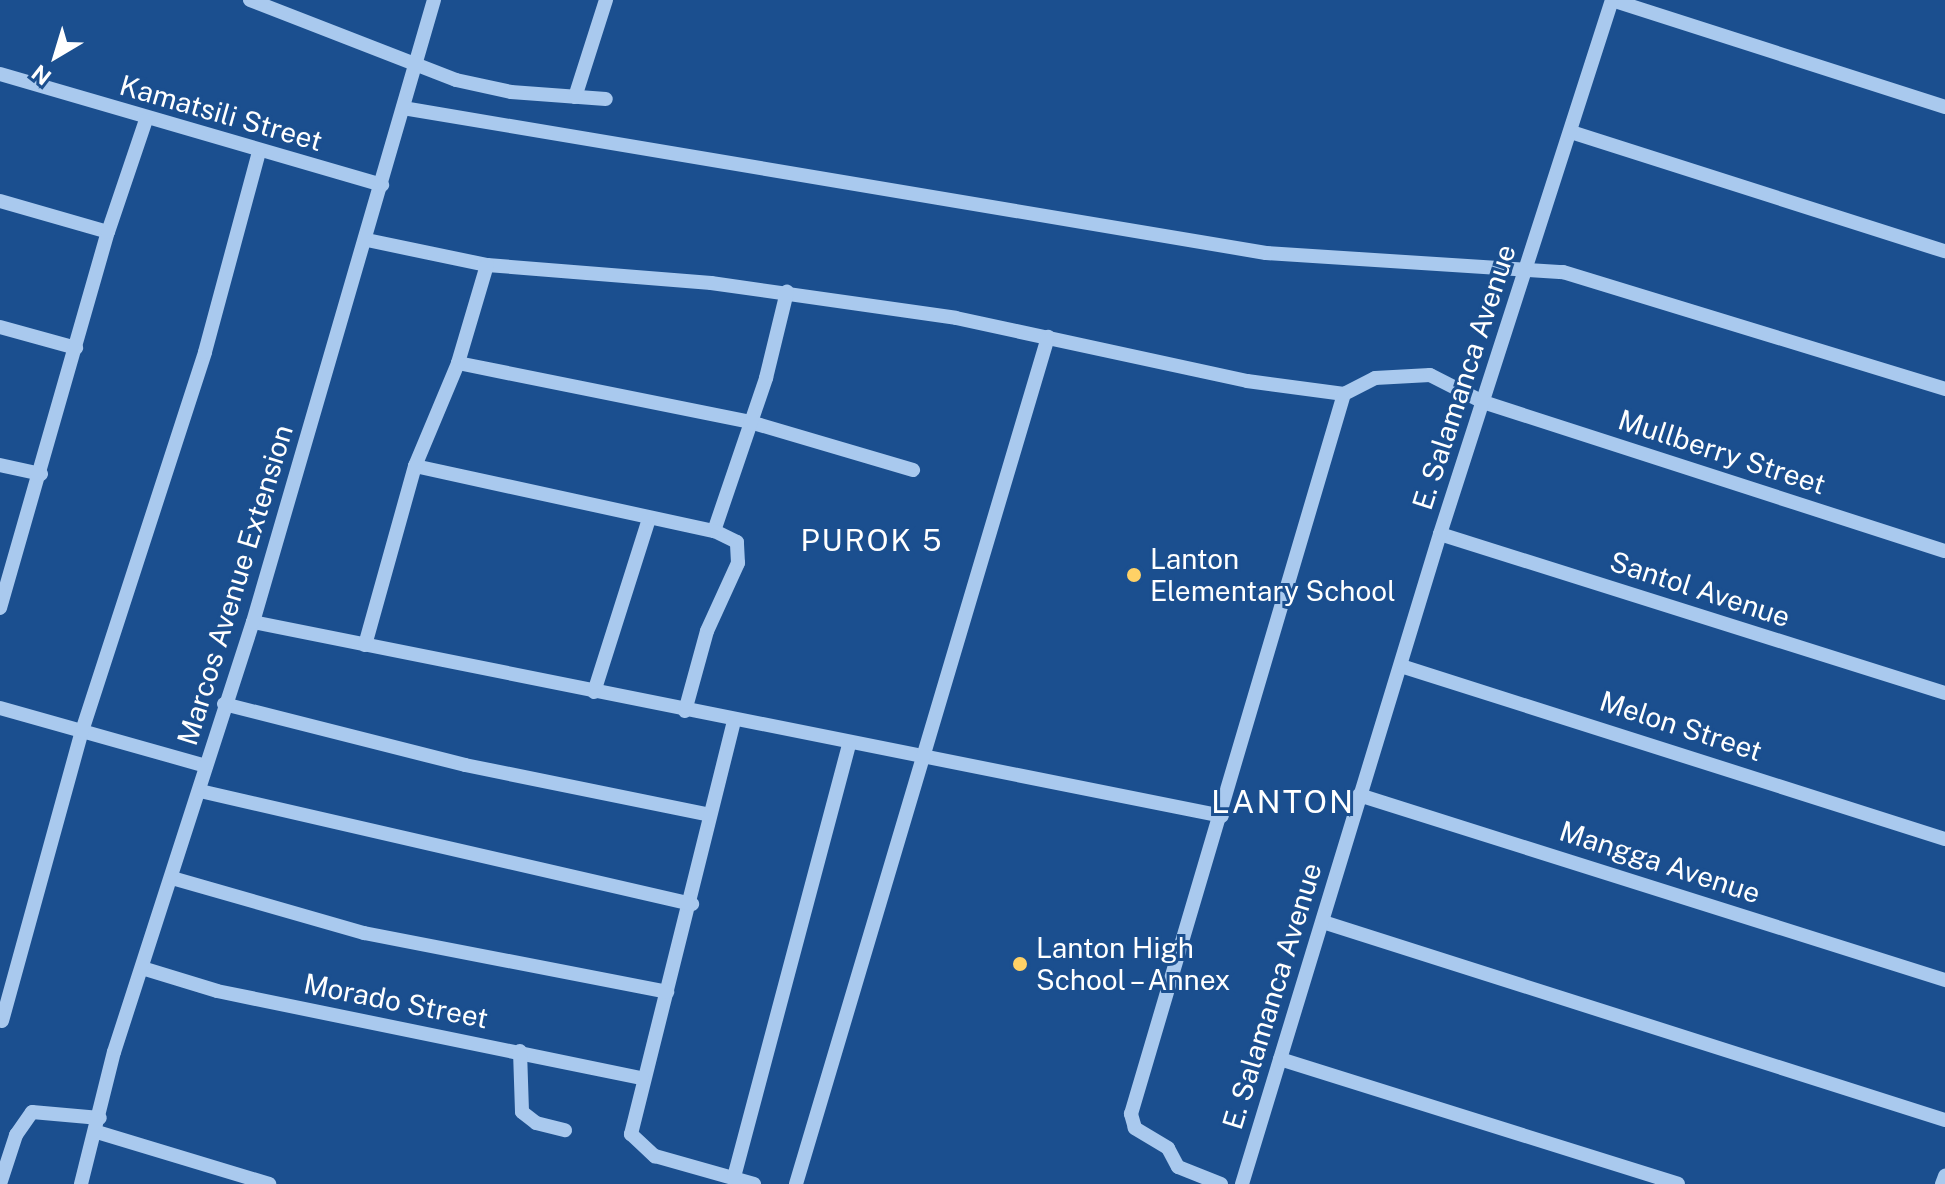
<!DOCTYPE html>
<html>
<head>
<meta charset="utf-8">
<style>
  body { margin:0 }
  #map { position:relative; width:1945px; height:1184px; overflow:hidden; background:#1b4f8f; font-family:"Public Sans",sans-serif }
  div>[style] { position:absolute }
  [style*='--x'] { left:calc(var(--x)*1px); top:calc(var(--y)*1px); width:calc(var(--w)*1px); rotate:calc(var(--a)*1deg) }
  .minor>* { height:14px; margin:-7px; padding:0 7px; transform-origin:7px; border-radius:7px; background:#a9c9ee }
  .dots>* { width:22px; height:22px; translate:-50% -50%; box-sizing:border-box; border:4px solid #1b4f8f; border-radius:50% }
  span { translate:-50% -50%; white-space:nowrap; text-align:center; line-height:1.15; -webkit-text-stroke:6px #1b4f8f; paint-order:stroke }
  .street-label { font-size:28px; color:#fff }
  .poi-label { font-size:28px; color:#fff }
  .left { translate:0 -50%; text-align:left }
  .neighbourhood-label { font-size:30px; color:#fff; letter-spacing:2px }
  .quarter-label { font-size:32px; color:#fff; letter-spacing:2px }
  .north { position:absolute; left:16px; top:16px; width:80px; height:80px; -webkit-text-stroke:6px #1b4f8f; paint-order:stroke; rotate:218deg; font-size:22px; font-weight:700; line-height:32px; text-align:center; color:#fff }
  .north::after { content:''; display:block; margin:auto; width:28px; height:36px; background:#fff; clip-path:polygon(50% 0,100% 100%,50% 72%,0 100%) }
</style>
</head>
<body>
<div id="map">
  <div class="minor">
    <i style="--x:250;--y:0;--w:221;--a:21.2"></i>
    <i style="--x:456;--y:80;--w:56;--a:12.3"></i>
    <i style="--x:511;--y:92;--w:95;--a:4.2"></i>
    <i style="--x:1612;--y:0;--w:350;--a:17.8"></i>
    <i style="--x:0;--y:74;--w:398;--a:16.2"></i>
    <i style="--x:575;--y:97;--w:102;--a:-72.3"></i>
    <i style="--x:403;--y:108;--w:875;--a:9.54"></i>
    <i style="--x:1266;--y:253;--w:298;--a:3.7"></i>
    <i style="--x:1563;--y:272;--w:400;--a:17"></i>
    <i style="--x:1571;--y:132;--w:392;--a:17.7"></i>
    <i style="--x:0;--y:201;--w:112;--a:16"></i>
    <i style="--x:367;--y:240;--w:123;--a:11.8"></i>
    <i style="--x:487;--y:265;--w:225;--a:4.6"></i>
    <i style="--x:711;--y:283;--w:247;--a:8.1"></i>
    <i style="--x:956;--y:318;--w:298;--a:12.2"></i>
    <i style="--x:1247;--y:381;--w:98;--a:7.6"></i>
    <i style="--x:1344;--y:394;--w:35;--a:-27"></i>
    <i style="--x:1375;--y:378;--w:55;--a:-3.1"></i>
    <i style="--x:1430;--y:375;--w:59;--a:27"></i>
    <i style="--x:1483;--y:402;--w:485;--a:17.9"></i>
    <i style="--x:487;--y:265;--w:102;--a:106.5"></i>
    <i style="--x:458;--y:363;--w:298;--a:11.4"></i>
    <i style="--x:750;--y:422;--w:170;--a:16.4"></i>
    <i style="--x:0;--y:327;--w:79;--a:15.4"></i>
    <i style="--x:0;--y:465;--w:42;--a:12.4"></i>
    <i style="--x:415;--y:466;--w:306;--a:12.3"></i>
    <i style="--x:714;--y:531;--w:162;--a:-71.2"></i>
    <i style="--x:766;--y:378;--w:89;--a:-76.3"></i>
    <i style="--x:1440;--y:534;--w:529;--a:17.48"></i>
    <i style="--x:0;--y:608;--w:391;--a:-74"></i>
    <i style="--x:108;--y:232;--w:118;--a:-71.3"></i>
    <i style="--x:253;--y:622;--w:988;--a:11.32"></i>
    <i style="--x:365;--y:645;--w:186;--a:-74.4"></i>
    <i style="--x:415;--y:466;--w:112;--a:-67.3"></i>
    <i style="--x:1401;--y:666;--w:571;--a:17.64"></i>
    <i style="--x:594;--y:692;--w:182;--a:-72.4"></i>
    <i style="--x:224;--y:704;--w:249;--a:14.2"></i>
    <i style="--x:465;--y:765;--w:250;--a:11.5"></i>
    <i style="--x:0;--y:708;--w:214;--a:15.7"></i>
    <i style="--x:685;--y:711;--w:83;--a:-74.6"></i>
    <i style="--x:707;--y:631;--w:75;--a:-65.5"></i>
    <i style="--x:738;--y:563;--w:21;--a:-93"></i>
    <i style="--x:737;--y:542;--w:25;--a:-154"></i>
    <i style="--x:734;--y:721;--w:426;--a:104"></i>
    <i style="--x:631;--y:1134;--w:33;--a:43"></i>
    <i style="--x:655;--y:1156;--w:103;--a:15.8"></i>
    <i style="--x:200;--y:791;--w:505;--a:12.94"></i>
    <i style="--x:1359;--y:795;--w:615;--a:17.52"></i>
    <i style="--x:172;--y:878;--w:200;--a:16"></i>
    <i style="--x:364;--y:933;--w:309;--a:11"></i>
    <i style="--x:1323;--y:922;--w:653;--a:17.66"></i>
    <i style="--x:142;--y:968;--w:78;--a:17"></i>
    <i style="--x:217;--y:991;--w:434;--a:11.6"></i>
    <i style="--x:2;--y:1021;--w:301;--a:-74.6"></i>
    <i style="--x:82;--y:731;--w:398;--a:-72"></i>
    <i style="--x:205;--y:352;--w:207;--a:-74.9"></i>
    <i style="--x:520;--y:1051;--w:61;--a:88.1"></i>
    <i style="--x:522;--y:1112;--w:18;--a:38"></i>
    <i style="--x:536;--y:1123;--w:30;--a:14"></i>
    <i style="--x:1280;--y:1059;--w:417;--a:17.4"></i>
    <i style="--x:97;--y:1132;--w:180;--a:16.8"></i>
    <i style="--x:734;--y:1177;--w:448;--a:-75.1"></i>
    <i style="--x:0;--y:1184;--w:52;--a:-71.9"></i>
    <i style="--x:16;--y:1135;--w:28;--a:-55"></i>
    <i style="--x:32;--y:1112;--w:68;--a:5"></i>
    <i style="--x:81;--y:1184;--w:136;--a:-76"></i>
    <i style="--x:114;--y:1052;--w:452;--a:-72.1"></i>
    <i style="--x:253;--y:622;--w:648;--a:-73.78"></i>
    <i style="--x:796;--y:1184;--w:884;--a:-73.43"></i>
    <i style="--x:1221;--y:1184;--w:46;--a:-158.4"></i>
    <i style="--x:1178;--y:1167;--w:21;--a:-118"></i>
    <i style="--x:1168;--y:1148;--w:39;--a:-149"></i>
    <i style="--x:1135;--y:1128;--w:15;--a:-106"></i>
    <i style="--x:1131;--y:1114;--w:751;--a:-73.52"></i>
    <i style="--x:1242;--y:1184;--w:679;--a:-73.06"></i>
    <i style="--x:1440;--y:534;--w:561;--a:-72.15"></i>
    <i style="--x:1942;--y:1184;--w:9;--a:-69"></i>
  </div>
  <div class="dots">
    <i style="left:1134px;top:575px;background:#ffd166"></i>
    <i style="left:1020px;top:964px;background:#ffd166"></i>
  </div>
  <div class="street-label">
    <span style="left:221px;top:113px;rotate:16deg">Kamatsili Street</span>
    <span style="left:1464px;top:377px;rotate:-72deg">E. Salamanca Avenue</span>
    <span style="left:1722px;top:452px;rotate:18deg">Mullberry Street</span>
    <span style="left:235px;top:585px;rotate:-73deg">Marcos Avenue Extension</span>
    <span style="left:1700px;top:589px;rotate:18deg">Santol Avenue</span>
    <span style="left:1681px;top:726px;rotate:18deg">Melon Street</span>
    <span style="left:1660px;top:862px;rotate:18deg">Mangga Avenue</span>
    <span style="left:1272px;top:996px;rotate:-73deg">E. Salamanca Avenue</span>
    <span style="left:396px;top:1001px;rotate:11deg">Morado Street</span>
  </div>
  <div class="poi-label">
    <span class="left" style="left:1150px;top:575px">Lanton<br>Elementary School</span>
    <span class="left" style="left:1036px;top:964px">Lanton High<br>School – Annex</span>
  </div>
  <div class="neighbourhood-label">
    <span style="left:872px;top:540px">PUROK 5</span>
  </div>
  <div class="quarter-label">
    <span style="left:1283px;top:802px">LANTON</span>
  </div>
  <div class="north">N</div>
</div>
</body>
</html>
